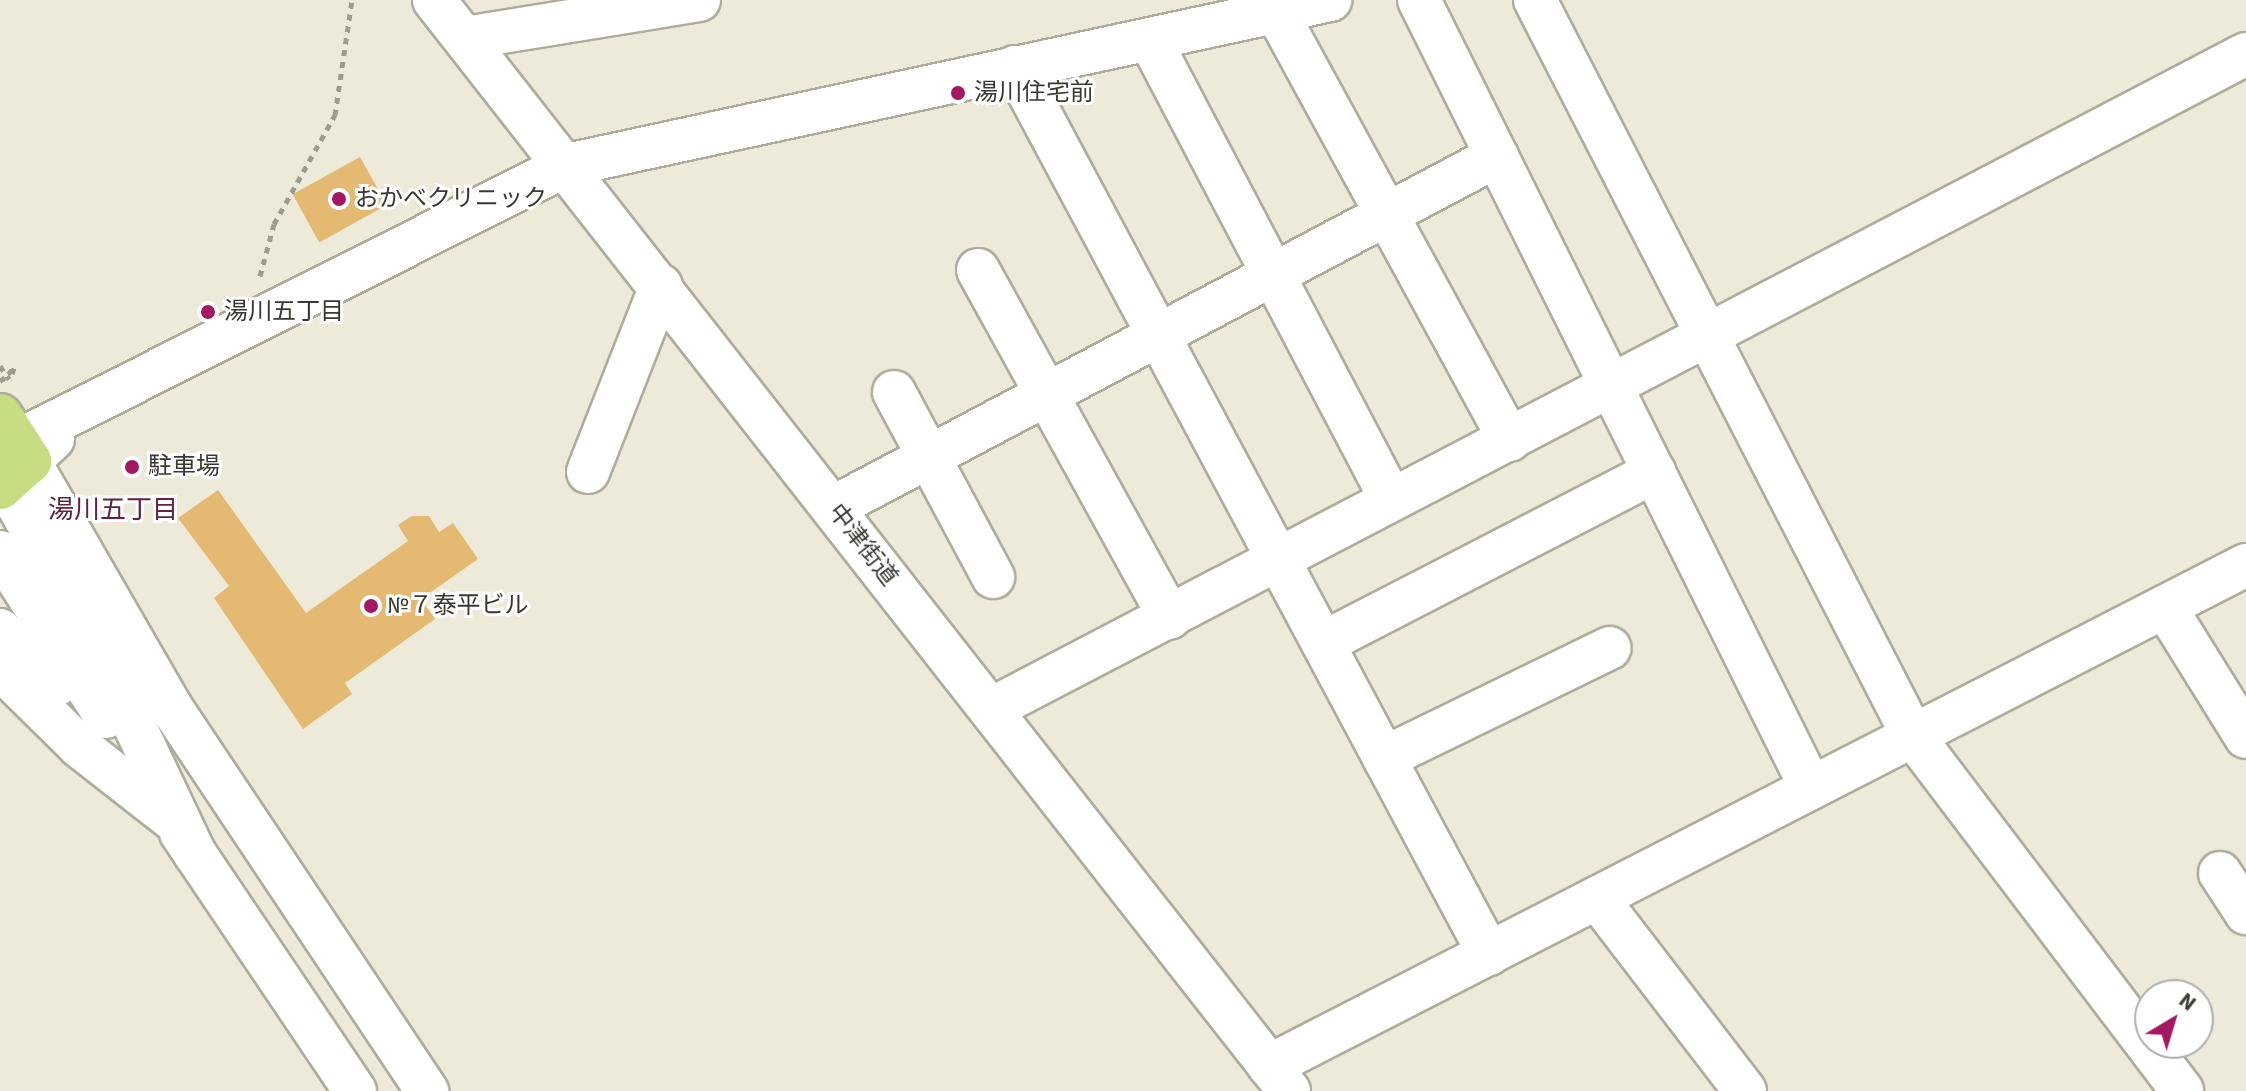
<!DOCTYPE html>
<html>
<head>
<meta charset="utf-8">
<style>
  body { margin:0 }
  #map { position:relative; width:2246px; height:1091px; overflow:hidden; background:#edead9; font-family:"Source Sans 3","Noto Sans JP",sans-serif }
  div>[style] { position:absolute }
  [style*='--x'] { left:calc(var(--x)*1px); top:calc(var(--y)*1px); width:calc(var(--w)*1px); rotate:calc(var(--a)*1deg) }
  .building>* { inset:0; background:#e4b972; transform-origin:0 0 }
  .path>* { height:5px; margin-top:-2.5px; transform-origin:0; background:repeating-linear-gradient(90deg,#9e9c8f 0 6px,transparent 0 12px) }
  .roads { filter:drop-shadow(2px 0 #afac9c) drop-shadow(-2px 0 #afac9c) drop-shadow(0 2px #afac9c) drop-shadow(0 -2px #afac9c) }
  .minor>* { height:42px; margin:-21px; padding:0 21px; transform-origin:21px; border-radius:21px; background:#fff }
  .highway>* { height:44px; margin:-22px; padding:0 22px; transform-origin:22px; border-radius:22px; background:#c6dd81 }
  .path-bridge>* { height:5px; margin-top:-2.5px; transform-origin:0; background:repeating-linear-gradient(90deg,#9e9c8f 0 6px,transparent 0 12px) }
  .dots>* { width:22px; height:22px; translate:-50% -50%; box-sizing:border-box; border:4px solid #fff; border-radius:50% }
  span { translate:-50% -50%; white-space:nowrap; text-align:center; line-height:1.15; -webkit-text-stroke:6px #fff; paint-order:stroke }
  .poi-label { font-size:24px; color:#393831 }
  .left { translate:0 -50%; text-align:left }
  .street-label { font-size:24px; color:#393831 }
  .neighbourhood-label { font-size:26px; color:#63223f }
  .north { position:absolute; left:2134px; top:979px; width:80px; height:80px; box-sizing:border-box; background:#fff; border:2px solid #b0afad; border-radius:50%; rotate:38deg; font-size:22px; font-weight:700; line-height:32px; text-align:center; color:#393831 }
  .north::after { content:''; display:block; margin:auto; width:28px; height:36px; background:#a31860; clip-path:polygon(50% 0,100% 100%,50% 72%,0 100%) }
</style>
</head>
<body>
<div id="map">
  <div class="building">
    <i style="left:360px;top:157px;width:55px;height:77px;rotate:61deg"></i>
    <i style="clip-path:polygon(218px 490px,306px 613px,408px 541px,398px 525px,412px 516px,429px 516px,439px 532px,453px 523px,478px 559px,421px 599px,435px 619px,345px 683px,352px 694px,303px 729px,214px 598px,229px 586px,178px 518px)"></i>
  </div>
  <div class="path">
    <i style="--x:260;--y:276;--w:54;--a:-74.9"></i>
    <i style="--x:274;--y:224;--w:125;--a:-60.8"></i>
    <i style="--x:335;--y:115;--w:116;--a:-81.6"></i>
    <i style="--x:0;--y:366;--w:16;--a:55"></i>
    <i style="--x:8;--y:374;--w:8;--a:-45"></i>
    <i style="--x:14;--y:368;--w:12;--a:110"></i>
  </div>
  <div class="roads">
    <div class="minor">
      <i style="--x:434;--y:0;--w:1386;--a:51.91"></i>
      <i style="--x:1419;--y:0;--w:880;--a:63.55"></i>
      <i style="--x:1535;--y:0;--w:827;--a:62.82"></i>
      <i style="--x:1913;--y:736;--w:445;--a:52.8"></i>
      <i style="--x:1278;--y:15;--w:484;--a:61.4"></i>
      <i style="--x:465;--y:38;--w:237;--a:-9.2"></i>
      <i style="--x:1150;--y:40;--w:518;--a:62.3"></i>
      <i style="--x:1015;--y:67;--w:1006;--a:61.88"></i>
      <i style="--x:978;--y:270;--w:397;--a:61.1"></i>
      <i style="--x:894;--y:392;--w:210;--a:61.8"></i>
      <i style="--x:53;--y:439;--w:33;--a:137"></i>
      <i style="--x:29;--y:461;--w:284;--a:60"></i>
      <i style="--x:171;--y:707;--w:462;--a:56.3"></i>
      <i style="--x:588;--y:472;--w:200;--a:-68.6"></i>
      <i style="--x:834;--y:507;--w:750;--a:-27.9"></i>
      <i style="--x:0;--y:552;--w:196;--a:57.3"></i>
      <i style="--x:2165;--y:607;--w:153;--a:58.1"></i>
      <i style="--x:0;--y:630;--w:79;--a:43.5"></i>
      <i style="--x:1323;--y:643;--w:373;--a:-27.3"></i>
      <i style="--x:0;--y:668;--w:112;--a:44.6"></i>
      <i style="--x:80;--y:747;--w:117;--a:38"></i>
      <i style="--x:991;--y:709;--w:1416;--a:-27.56"></i>
      <i style="--x:1384;--y:758;--w:251;--a:-26"></i>
      <i style="--x:181;--y:833;--w:311;--a:56"></i>
      <i style="--x:195;--y:854;--w:232;--a:-115.2"></i>
      <i style="--x:96;--y:644;--w:161;--a:-119.4"></i>
      <i style="--x:17;--y:504;--w:26;--a:-106"></i>
      <i style="--x:10;--y:479;--w:39;--a:-80"></i>
      <i style="--x:17;--y:441;--w:615;--a:-26.65"></i>
      <i style="--x:567;--y:165;--w:781;--a:-12.2"></i>
      <i style="--x:2220;--y:873;--w:48;--a:57"></i>
      <i style="--x:1597;--y:898;--w:243;--a:52.5"></i>
      <i style="--x:1269;--y:1066;--w:1098;--a:-27.15"></i>
    </div>
    <div class="highway">
      <i style="--x:0;--y:416;--w:54;--a:57.2"></i>
      <i style="--x:29;--y:461;--w:39;--a:138"></i>
    </div>
  </div>
  <div class="path-bridge">
    <i style="--x:0;--y:381;--w:10;--a:-37"></i>
  </div>
  <div class="dots">
    <i style="left:958px;top:93px;background:#a31860"></i>
    <i style="left:339px;top:199px;background:#a31860"></i>
    <i style="left:208px;top:312px;background:#a31860"></i>
    <i style="left:132px;top:467px;background:#a31860"></i>
    <i style="left:371px;top:606px;background:#a31860"></i>
  </div>
  <div class="poi-label">
    <span class="left" style="left:974px;top:93px">湯川住宅前</span>
    <span class="left" style="left:355px;top:199px">おかべクリニック</span>
    <span class="left" style="left:224px;top:312px">湯川五丁目</span>
    <span class="left" style="left:148px;top:467px">駐車場</span>
    <span class="left" style="left:387px;top:606px">№７泰平ビル</span>
  </div>
  <div class="street-label">
    <span style="left:863px;top:545px;rotate:52deg">中津街道</span>
  </div>
  <div class="neighbourhood-label">
    <span style="left:113px;top:510px">湯川五丁目</span>
  </div>
  <div class="north">N</div>
</div>
</body>
</html>
